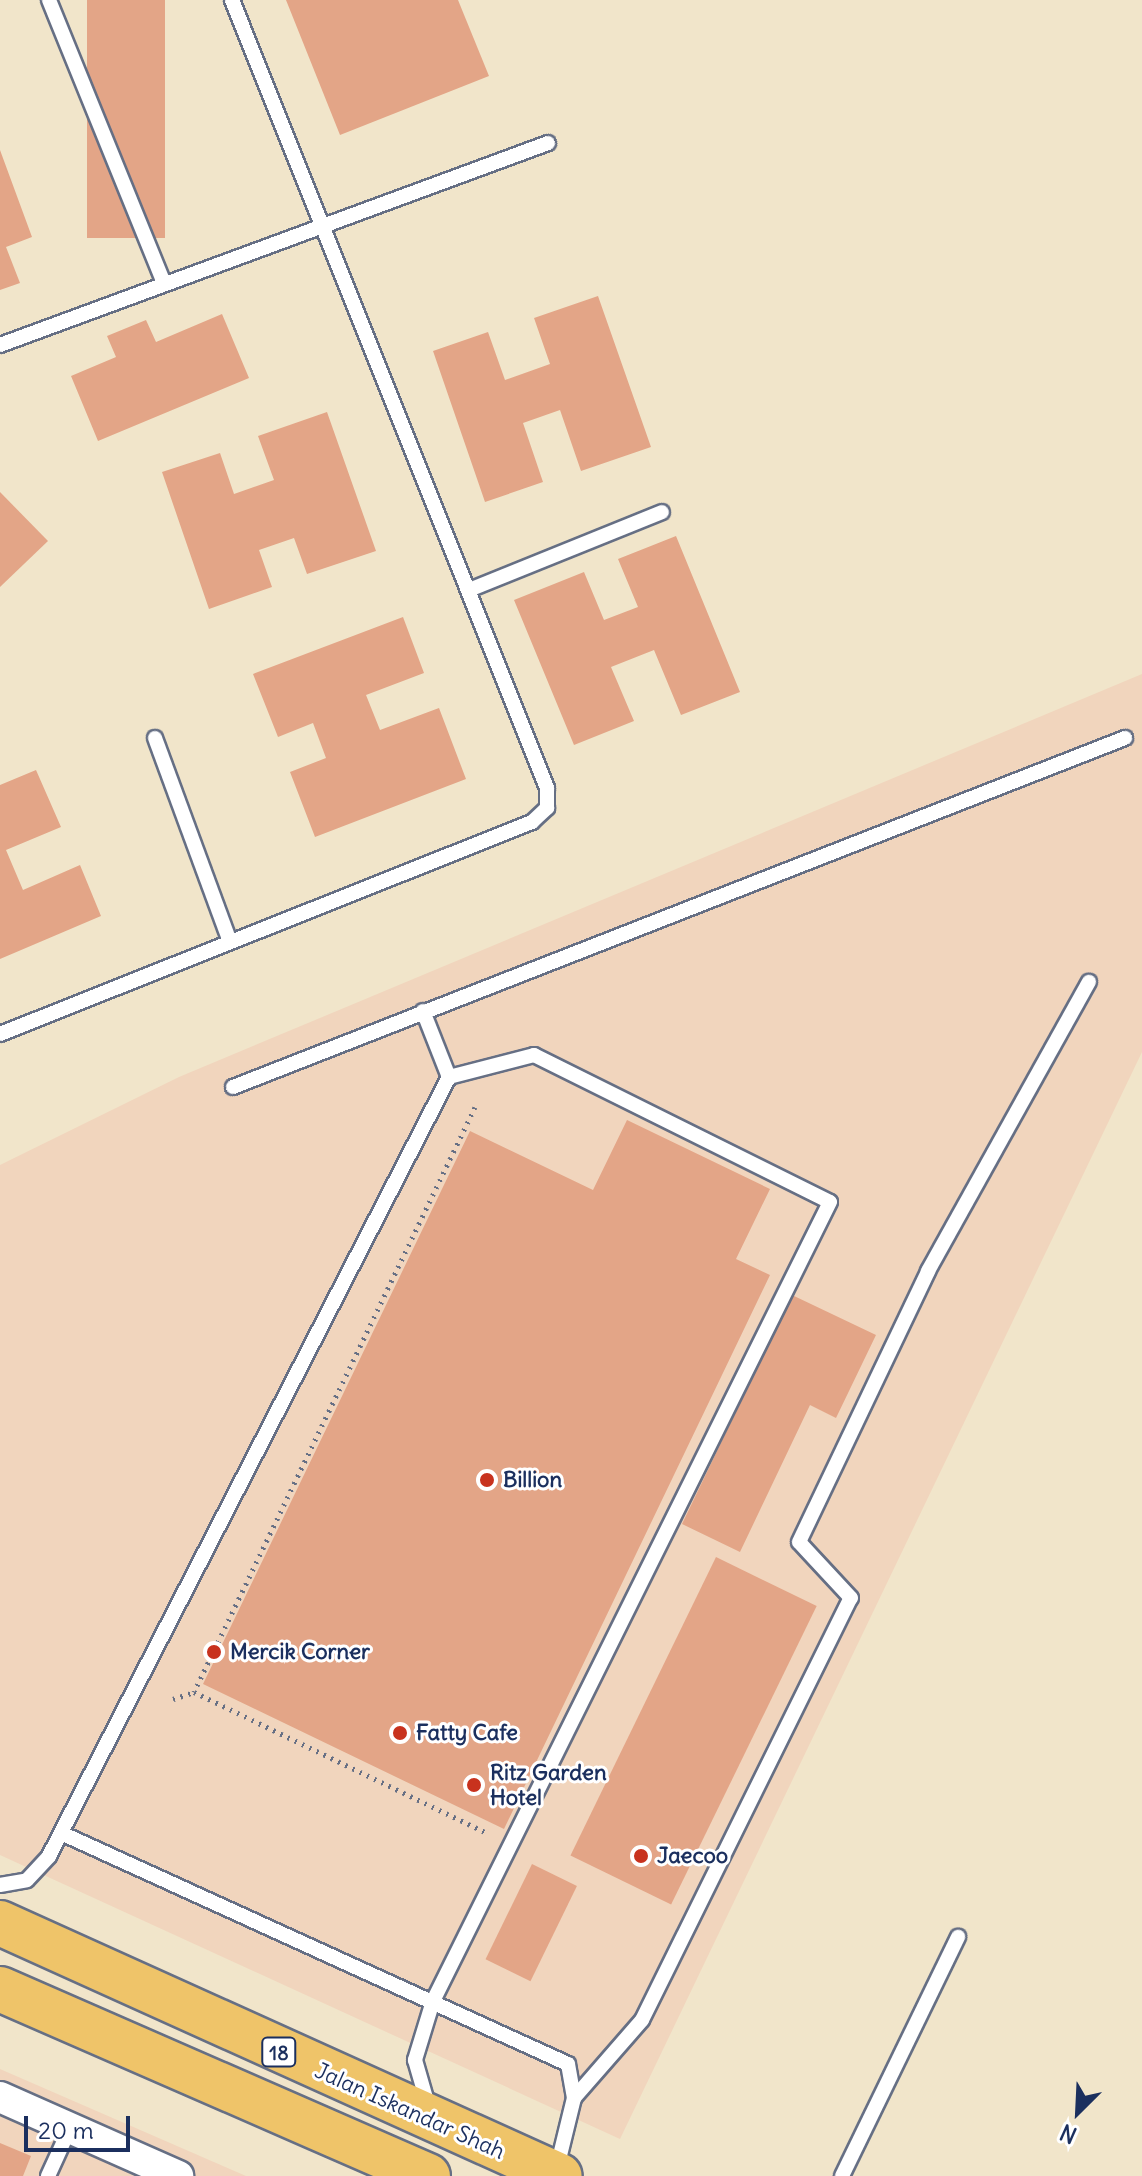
<!DOCTYPE html>
<html>
<head>
<meta charset="utf-8">
<style>
  body { margin:0 }
  #map { position:relative; width:1142px; height:2176px; overflow:hidden; background:#f1e5ca; font-family:Delius,sans-serif }
  div>[style] { position:absolute }
  [style*='--x'] { left:calc(var(--x)*1px); top:calc(var(--y)*1px); width:calc(var(--w)*1px); rotate:calc(var(--a)*1deg) }
  .built>* { inset:0; background:#f1d5bd }
  .building>* { inset:0; background:#e3a587; transform-origin:0 0 }
  .path>* { height:5px; margin-top:-2.5px; transform-origin:0; background:repeating-linear-gradient(90deg,#666f84 0 2px,transparent 0 8px) }
  .roads { filter:drop-shadow(2px 0 #666f84) drop-shadow(-2px 0 #666f84) drop-shadow(0 2px #666f84) drop-shadow(0 -2px #666f84) }
  .lane>* { height:14px; margin:-7px; padding:0 7px; transform-origin:7px; border-radius:7px; background:#fff }
  .street>* { height:30px; margin:-15px; padding:0 15px; transform-origin:15px; border-radius:15px; background:#fff }
  .primary>* { height:44px; margin:-22px; padding:0 22px; transform-origin:22px; border-radius:22px; background:#efc469 }
  .dots>* { width:22px; height:22px; translate:-50% -50%; box-sizing:border-box; border:4px solid #fff; border-radius:50% }
  span { translate:-50% -50%; white-space:nowrap; text-align:center; line-height:1.15; -webkit-text-stroke:6px #fff; paint-order:stroke }
  .shield-label span { padding:2px 6px; background:#fff; border:2px solid; border-radius:6px; -webkit-text-stroke-width:0 }
  .shield-label { font-size:20px; color:#1b2f5e; font-weight:700 }
  .poi-label { font-size:22px; color:#1b2f5e; font-weight:700 }
  .left { translate:0 -50%; text-align:left }
  .street-label { font-size:22px; color:#1b2f5e }
  .north { position:absolute; left:1038px; top:2072px; width:80px; height:80px; -webkit-text-stroke:6px #fff; paint-order:stroke; rotate:204deg; font-size:22px; font-weight:700; line-height:32px; text-align:center; color:#1b2f5e }
  .north::after { content:''; display:block; margin:auto; width:28px; height:36px; background:#1b2f5e; clip-path:polygon(50% 0,100% 100%,50% 72%,0 100%) }
  .scale { position:absolute; left:24px; top:2116px; width:106px; height:36px; box-sizing:border-box; border:4px solid #1b2f5e; border-top:0; padding-left:10px; font-size:24px; line-height:28px; white-space:nowrap; color:#1b2f5e; -webkit-text-stroke:6px #fff; paint-order:stroke }
</style>
</head>
<body>
<div id="map">
  <div class="built">
    <i style="clip-path:polygon(1142px 674px,1142px 1052px,620px 2139px,0 1855px,0 1165px,179px 1077px)"></i>
    <i style="clip-path:polygon(0 2069px,246px 2176px,0 2176px)"></i>
  </div>
  <div class="building">
    <i style="left:87px;top:0;width:78px;height:238px"></i>
    <i style="clip-path:polygon(286px 0,458px 0,489px 76px,340px 135px)"></i>
    <i style="clip-path:polygon(0 150px,32px 237px,6px 247px,20px 283px,0 290px)"></i>
    <i style="clip-path:polygon(598px 296px,651px 447px,581px 471px,560px 410px,523px 423px,543px 482px,485px 502px,433px 351px,488px 332px,505px 380px,550px 364px,534px 318px)"></i>
    <i style="clip-path:polygon(222px 314px,249px 378px,98px 441px,71px 376px,116px 357px,107px 336px,146px 320px,156px 342px)"></i>
    <i style="clip-path:polygon(327px 412px,376px 551px,307px 574px,294px 538px,259px 550px,272px 587px,209px 609px,162px 472px,220px 453px,234px 494px,274px 480px,258px 436px)"></i>
    <i style="clip-path:polygon(0 492px,48px 541px,0 587px)"></i>
    <i style="clip-path:polygon(676px 536px,740px 692px,681px 715px,654px 650px,611px 667px,634px 721px,574px 745px,514px 600px,584px 572px,604px 620px,638px 607px,618px 559px)"></i>
    <i style="clip-path:polygon(403px 617px,424px 673px,366px 695px,380px 730px,439px 708px,466px 779px,315px 837px,290px 772px,326px 758px,313px 723px,278px 737px,253px 674px)"></i>
    <i style="clip-path:polygon(36px 770px,61px 827px,6px 850px,23px 890px,80px 865px,101px 916px,0 959px,0 785px)"></i>
    <i style="clip-path:polygon(627px 1120px,770px 1189px,736px 1259px,770px 1275px,504px 1829px,203px 1684px,470px 1131px,593px 1190px)"></i>
    <i style="clip-path:polygon(792px 1295px,876px 1335px,836px 1418px,810px 1405px,740px 1552px,682px 1524px)"></i>
    <i style="left:716px;top:1557px;width:112px;height:332px;rotate:26deg"></i>
    <i style="left:532px;top:1864px;width:50px;height:106px;rotate:26deg"></i>
    <i style="clip-path:polygon(0 2143px,31px 2156px,23px 2176px,0 2176px)"></i>
  </div>
  <div class="path">
    <i style="--x:475;--y:1107;--w:649;--a:115.66"></i>
    <i style="--x:194;--y:1692;--w:327;--a:25.7"></i>
    <i style="--x:173;--y:1699;--w:22;--a:-18"></i>
  </div>
  <div class="roads">
    <div class="lane">
      <i style="--x:49;--y:0;--w:305;--a:67.9"></i>
      <i style="--x:0;--y:345;--w:584;--a:-20.23"></i>
      <i style="--x:469;--y:590;--w:208;--a:-22"></i>
      <i style="--x:155;--y:738;--w:217;--a:69.8"></i>
      <i style="--x:423;--y:1011;--w:71;--a:68.5"></i>
      <i style="--x:0;--y:1034;--w:573;--a:-21.73"></i>
      <i style="--x:532;--y:822;--w:21;--a:-43"></i>
      <i style="--x:547;--y:808;--w:20;--a:-90"></i>
      <i style="--x:547;--y:788;--w:849;--a:-111.79"></i>
      <i style="--x:233;--y:1087;--w:958;--a:-21.37"></i>
      <i style="--x:61;--y:1833;--w:557;--a:24.5"></i>
      <i style="--x:568;--y:2064;--w:35;--a:80"></i>
      <i style="--x:574;--y:2098;--w:72;--a:103.7"></i>
      <i style="--x:0;--y:1885;--w:27;--a:-10"></i>
      <i style="--x:27;--y:1880;--w:33;--a:-47"></i>
      <i style="--x:49;--y:1856;--w:876;--a:-62.82"></i>
      <i style="--x:449;--y:1077;--w:88;--a:-14.5"></i>
      <i style="--x:534;--y:1055;--w:330;--a:26.4"></i>
      <i style="--x:830;--y:1202;--w:892;--a:116.42"></i>
      <i style="--x:433;--y:2001;--w:62;--a:107"></i>
      <i style="--x:415;--y:2060;--w:47;--a:73.9"></i>
      <i style="--x:574;--y:2098;--w:103;--a:-48.9"></i>
      <i style="--x:642;--y:2020;--w:471;--a:-63.7"></i>
      <i style="--x:851;--y:1598;--w:76;--a:-132.9"></i>
      <i style="--x:799;--y:1542;--w:300;--a:-64.5"></i>
      <i style="--x:928;--y:1271;--w:331;--a:-60.9"></i>
      <i style="--x:48;--y:2176;--w:53;--a:-65.4"></i>
      <i style="--x:842;--y:2176;--w:266;--a:-64.1"></i>
    </div>
    <div class="street">
      <i style="--x:0;--y:2097;--w:195;--a:23.9"></i>
    </div>
    <div class="primary">
      <i style="--x:0;--y:1923;--w:614;--a:24.31"></i>
      <i style="--x:0;--y:1989;--w:467;--a:23.6"></i>
    </div>
  </div>
  <div class="dots">
    <i style="left:487px;top:1480px;background:#c8321e"></i>
    <i style="left:214px;top:1652px;background:#c8321e"></i>
    <i style="left:400px;top:1733px;background:#c8321e"></i>
    <i style="left:474px;top:1785px;background:#c8321e"></i>
    <i style="left:641px;top:1856px;background:#c8321e"></i>
  </div>
  <div class="shield-label">
    <span style="left:279px;top:2052px">18</span>
  </div>
  <div class="poi-label">
    <span class="left" style="left:503px;top:1480px">Billion</span>
    <span class="left" style="left:230px;top:1652px">Mercik Corner</span>
    <span class="left" style="left:416px;top:1733px">Fatty Cafe</span>
    <span class="left" style="left:490px;top:1785px">Ritz Garden<br>Hotel</span>
    <span class="left" style="left:657px;top:1856px">Jaecoo</span>
  </div>
  <div class="street-label">
    <span style="left:410px;top:2111px;rotate:24deg">Jalan Iskandar Shah</span>
  </div>
  <div class="north">N</div>
  <div class="scale">20 m</div>
</div>
</body>
</html>
